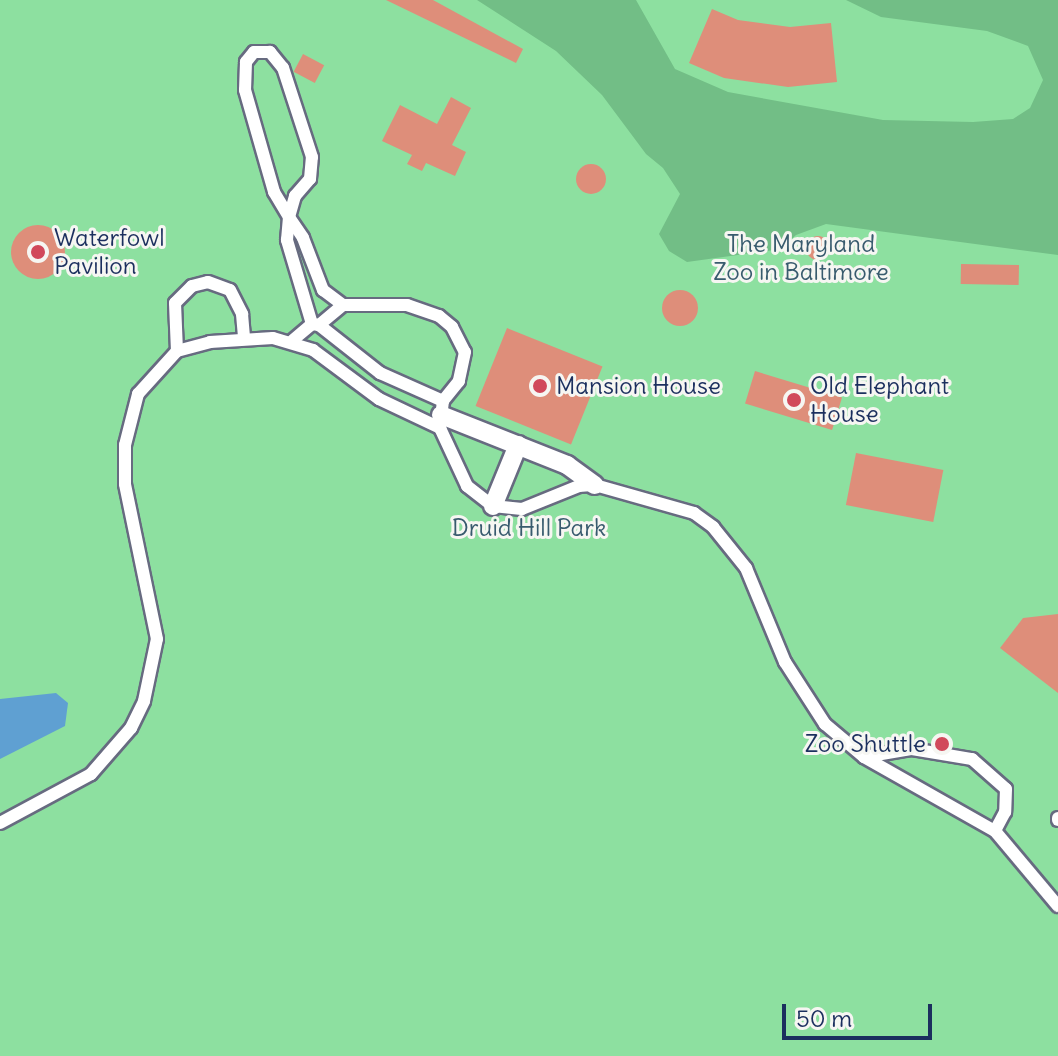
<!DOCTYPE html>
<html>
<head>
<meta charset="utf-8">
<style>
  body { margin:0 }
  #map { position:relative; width:1058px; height:1056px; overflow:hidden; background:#f4dbbe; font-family:Delius,sans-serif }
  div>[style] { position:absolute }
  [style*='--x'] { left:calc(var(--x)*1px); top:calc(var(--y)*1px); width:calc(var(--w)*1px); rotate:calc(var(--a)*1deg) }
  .green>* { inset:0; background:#8de0a0; transform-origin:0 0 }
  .forest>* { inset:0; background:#72be86 }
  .water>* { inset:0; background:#5fa0d2 }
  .building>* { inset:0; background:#de8e7a; transform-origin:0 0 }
  .round { border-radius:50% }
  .roads { filter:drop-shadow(2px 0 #676b80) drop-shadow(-2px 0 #676b80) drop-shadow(0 2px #676b80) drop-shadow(0 -2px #676b80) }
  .service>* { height:12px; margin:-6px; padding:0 6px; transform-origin:6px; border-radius:6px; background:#fff }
  .pedestrian>* { height:18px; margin:-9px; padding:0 9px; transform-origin:9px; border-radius:9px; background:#fff }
  .dots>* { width:22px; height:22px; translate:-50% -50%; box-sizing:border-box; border:4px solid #f6f6f2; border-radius:50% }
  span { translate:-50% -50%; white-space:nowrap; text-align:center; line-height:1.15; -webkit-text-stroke:6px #f6f6f2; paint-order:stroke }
  .poi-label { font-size:24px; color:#1b2f5e }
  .left { translate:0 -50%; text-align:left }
  .right { translate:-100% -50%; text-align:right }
  .park-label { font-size:24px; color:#385b6e }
  .scale { position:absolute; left:782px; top:1004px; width:150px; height:36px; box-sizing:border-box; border:4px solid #1b2f5e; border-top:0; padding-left:10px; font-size:24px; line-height:28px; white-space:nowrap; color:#1b2f5e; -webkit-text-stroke:6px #f6f6f2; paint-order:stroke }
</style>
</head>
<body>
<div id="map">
  <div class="green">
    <i style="left:0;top:0;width:1058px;height:1056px"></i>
  </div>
  <div class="forest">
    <i style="clip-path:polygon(477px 0,636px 0,675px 69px,728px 92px,883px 120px,973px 122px,1013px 119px,1030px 108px,1043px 80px,1028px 46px,987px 31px,881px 17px,846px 0,1058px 0,1058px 255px,826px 224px,796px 235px,781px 249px,687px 262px,669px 251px,659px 234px,680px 194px,663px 168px,646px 154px,602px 95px,556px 51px)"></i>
  </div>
  <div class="water">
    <i style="clip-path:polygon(56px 693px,68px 703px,65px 726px,0 759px,0 699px)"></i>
  </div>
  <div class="building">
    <i style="clip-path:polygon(386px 0,433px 0,523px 49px,516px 63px)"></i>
    <i style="clip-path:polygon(712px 9px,738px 20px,790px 27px,831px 23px,837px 82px,788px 87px,724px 78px,689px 63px)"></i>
    <i style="left:303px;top:54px;width:24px;height:20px;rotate:28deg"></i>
    <i style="clip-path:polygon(451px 97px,471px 108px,452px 145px,466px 152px,455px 176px,426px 163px,422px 171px,407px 164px,412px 155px,382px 141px,400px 105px,437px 124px)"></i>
    <i class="round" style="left:576px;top:164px;width:30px;height:30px"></i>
    <i class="round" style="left:11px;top:225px;width:54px;height:54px"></i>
    <i class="round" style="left:806px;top:236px;width:24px;height:24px"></i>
    <i style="left:961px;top:264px;width:58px;height:20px;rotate:1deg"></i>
    <i class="round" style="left:662px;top:290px;width:36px;height:36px"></i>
    <i style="left:507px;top:328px;width:103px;height:84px;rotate:22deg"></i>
    <i style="left:755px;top:371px;width:91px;height:34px;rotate:17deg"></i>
    <i style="left:856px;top:453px;width:89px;height:53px;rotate:11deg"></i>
    <i style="clip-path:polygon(1058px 614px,1058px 693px,1000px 648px,1023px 618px)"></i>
  </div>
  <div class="roads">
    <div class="service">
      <i style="--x:312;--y:324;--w:88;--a:-106.6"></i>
      <i style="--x:287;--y:240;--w:23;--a:-85"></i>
      <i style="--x:289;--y:217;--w:22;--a:-74"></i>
      <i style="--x:295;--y:196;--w:23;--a:-49"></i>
      <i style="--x:310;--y:179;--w:22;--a:-85"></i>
      <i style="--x:312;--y:157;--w:94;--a:-108"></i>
      <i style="--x:283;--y:68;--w:21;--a:-129"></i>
      <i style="--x:270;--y:52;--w:16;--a:180"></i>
      <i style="--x:254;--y:52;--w:13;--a:129"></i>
      <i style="--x:246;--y:62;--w:28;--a:92"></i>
      <i style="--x:245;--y:90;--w:106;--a:74.1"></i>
      <i style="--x:274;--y:192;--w:29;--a:59"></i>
      <i style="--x:289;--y:217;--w:25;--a:56"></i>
      <i style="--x:303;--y:238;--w:56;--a:69"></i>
      <i style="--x:323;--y:290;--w:25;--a:37"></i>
      <i style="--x:319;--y:325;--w:31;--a:-40"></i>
      <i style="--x:343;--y:305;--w:64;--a:0"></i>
      <i style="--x:407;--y:305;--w:34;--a:19"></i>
      <i style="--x:439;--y:316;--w:17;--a:40"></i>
      <i style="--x:452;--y:327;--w:28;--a:63"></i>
      <i style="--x:465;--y:352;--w:30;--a:102"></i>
      <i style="--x:459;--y:381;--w:26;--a:129"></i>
      <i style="--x:293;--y:340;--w:25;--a:-40"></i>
      <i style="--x:312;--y:324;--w:7;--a:8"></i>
      <i style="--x:319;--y:325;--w:78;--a:38.2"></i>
      <i style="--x:380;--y:373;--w:69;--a:24"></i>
      <i style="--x:443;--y:401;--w:8;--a:97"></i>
      <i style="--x:177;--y:351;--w:48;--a:-92.4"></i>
      <i style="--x:175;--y:303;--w:24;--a:-45"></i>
      <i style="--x:192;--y:286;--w:16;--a:-14"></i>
      <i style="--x:208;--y:282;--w:23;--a:20"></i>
      <i style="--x:230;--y:290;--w:27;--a:63"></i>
      <i style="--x:242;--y:314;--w:24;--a:85"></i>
      <i style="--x:864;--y:757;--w:49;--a:-9.5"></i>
      <i style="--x:912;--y:749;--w:61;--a:9.5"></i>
      <i style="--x:972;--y:759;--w:45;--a:41.4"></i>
      <i style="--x:1006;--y:789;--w:23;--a:92"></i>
      <i style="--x:1005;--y:812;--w:21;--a:118"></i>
      <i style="--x:1058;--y:818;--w:2;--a:90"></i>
      <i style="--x:0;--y:823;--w:103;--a:-28.3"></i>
      <i style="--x:91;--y:774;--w:61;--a:-49"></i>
      <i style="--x:131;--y:728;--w:30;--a:-64"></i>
      <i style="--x:144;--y:701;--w:63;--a:-78.2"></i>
      <i style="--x:157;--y:639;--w:158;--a:-101.7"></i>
      <i style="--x:125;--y:484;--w:39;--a:-90"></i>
      <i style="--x:125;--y:445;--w:53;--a:-75.7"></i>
      <i style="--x:138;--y:394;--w:58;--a:-47.8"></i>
      <i style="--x:177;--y:351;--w:34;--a:-15"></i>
      <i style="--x:210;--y:342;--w:63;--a:-3.6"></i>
      <i style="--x:273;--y:338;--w:42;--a:16.7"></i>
      <i style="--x:313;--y:350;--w:82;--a:36.6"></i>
      <i style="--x:379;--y:399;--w:68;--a:25.4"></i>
      <i style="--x:440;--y:428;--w:64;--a:65"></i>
      <i style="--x:467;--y:486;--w:33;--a:38"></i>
      <i style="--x:493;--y:506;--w:29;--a:6"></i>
      <i style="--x:522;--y:509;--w:61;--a:-22"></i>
      <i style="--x:579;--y:486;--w:16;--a:-4"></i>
      <i style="--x:595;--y:485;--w:103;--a:15.8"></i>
      <i style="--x:694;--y:513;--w:24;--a:36"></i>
      <i style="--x:713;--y:527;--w:53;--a:51.2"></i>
      <i style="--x:746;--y:568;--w:102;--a:67.5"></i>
      <i style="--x:785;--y:662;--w:74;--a:57.2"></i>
      <i style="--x:825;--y:724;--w:51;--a:40.2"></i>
      <i style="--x:864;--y:757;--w:150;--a:29.5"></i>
      <i style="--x:995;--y:831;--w:98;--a:50"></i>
    </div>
    <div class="pedestrian">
      <i style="--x:441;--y:415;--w:136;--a:21.6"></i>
      <i style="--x:567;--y:465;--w:34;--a:36"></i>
      <i style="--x:493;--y:506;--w:66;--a:-67.7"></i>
    </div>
  </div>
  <div class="dots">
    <i style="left:38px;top:252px;background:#d1495b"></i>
    <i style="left:540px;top:386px;background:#d1495b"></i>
    <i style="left:794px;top:400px;background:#d1495b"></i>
    <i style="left:942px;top:744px;background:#d1495b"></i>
  </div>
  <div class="poi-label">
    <span class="left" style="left:54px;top:252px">Waterfowl<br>Pavilion</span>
    <span class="left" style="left:556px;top:386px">Mansion House</span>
    <span class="left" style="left:810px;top:400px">Old Elephant<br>House</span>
    <span class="right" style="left:926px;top:744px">Zoo Shuttle</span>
  </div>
  <div class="park-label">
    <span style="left:801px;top:258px">The Maryland<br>Zoo in Baltimore</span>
    <span style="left:529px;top:528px">Druid Hill Park</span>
  </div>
  <div class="scale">50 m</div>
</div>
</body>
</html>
